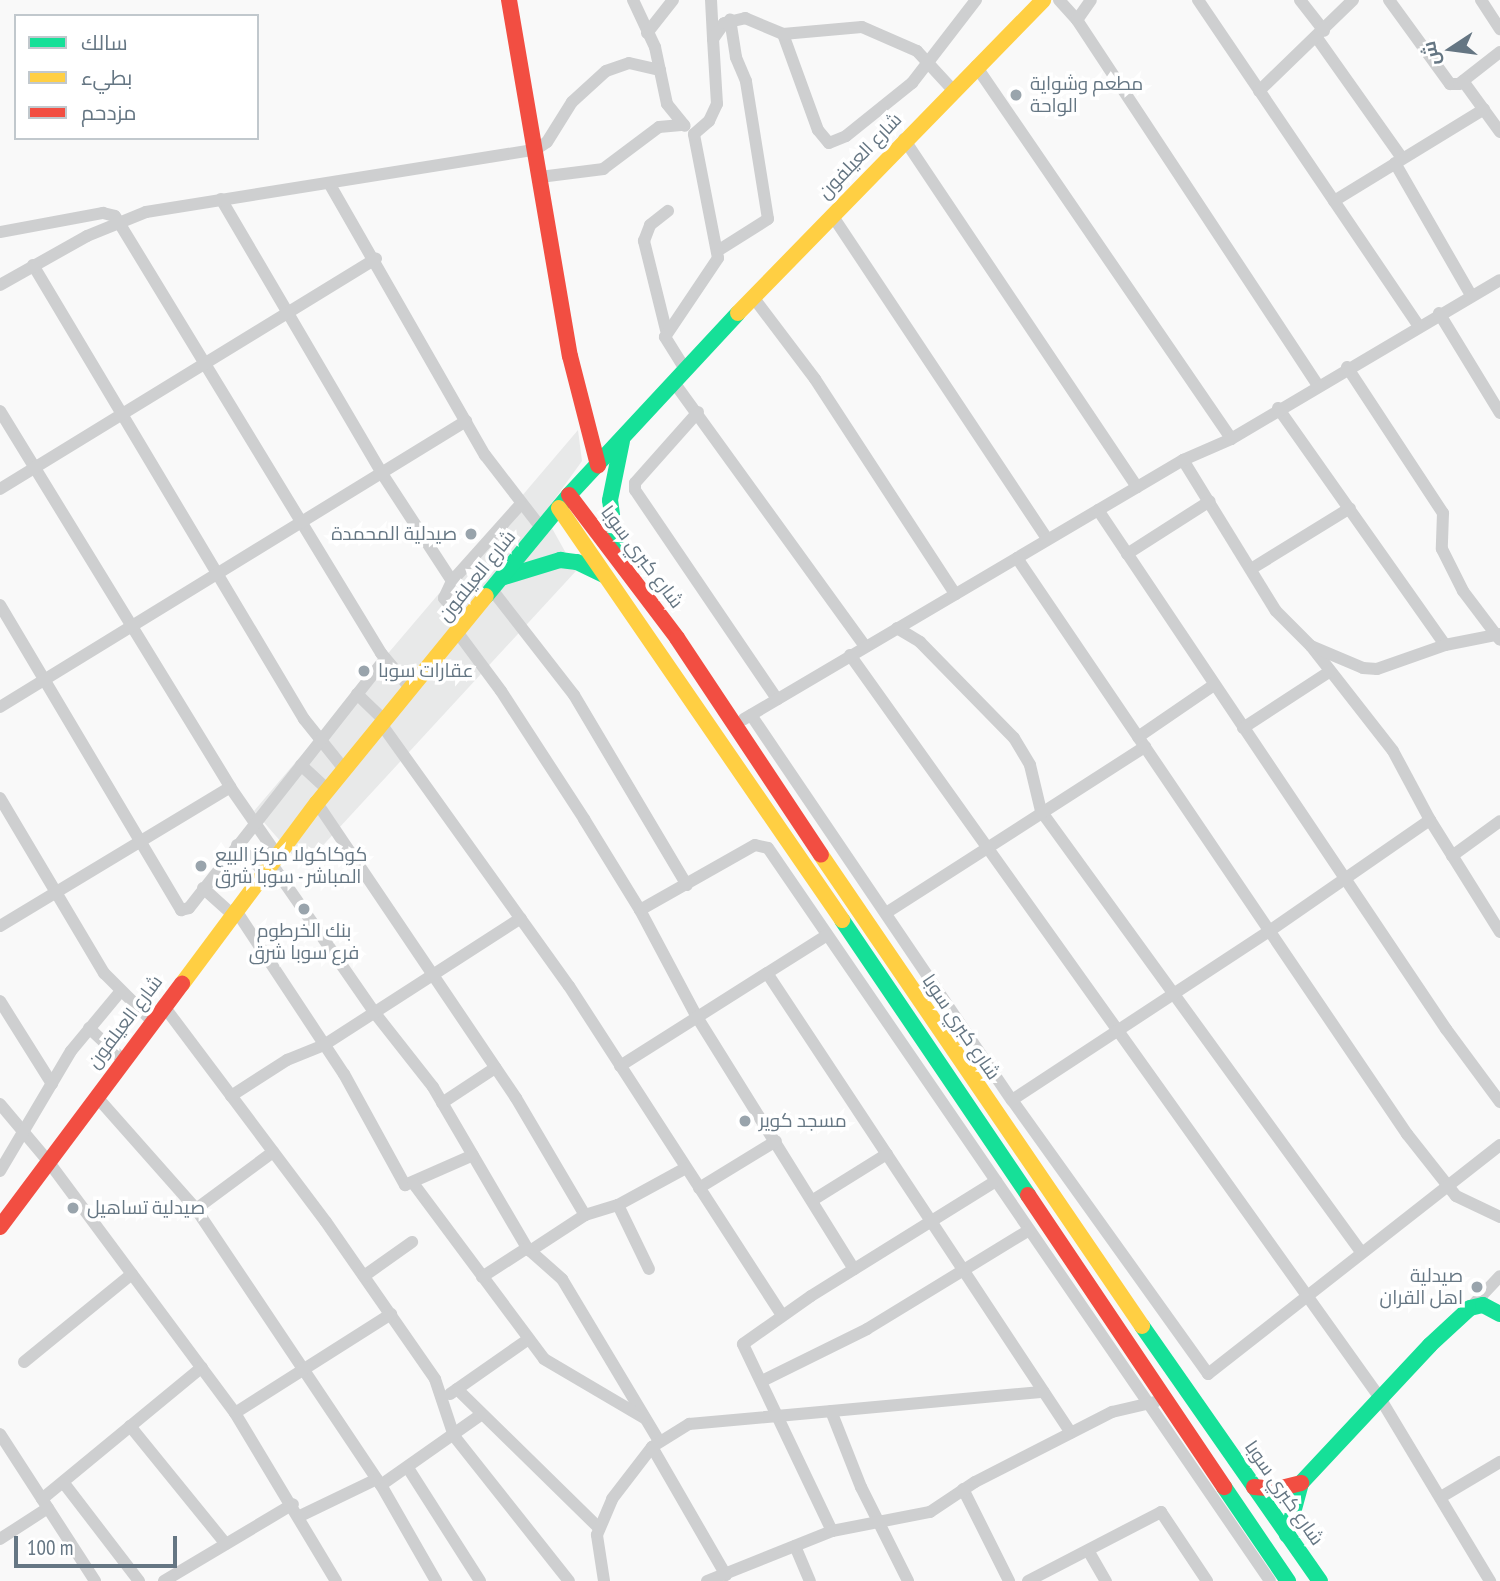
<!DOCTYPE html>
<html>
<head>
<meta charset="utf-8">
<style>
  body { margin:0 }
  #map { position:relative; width:1500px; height:1581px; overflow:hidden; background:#f9f9f9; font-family:"PT Sans Narrow",Cairo,sans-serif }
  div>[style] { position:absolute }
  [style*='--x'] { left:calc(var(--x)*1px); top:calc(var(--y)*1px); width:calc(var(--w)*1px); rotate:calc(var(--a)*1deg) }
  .built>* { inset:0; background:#e8e9e9 }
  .street>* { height:12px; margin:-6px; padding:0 6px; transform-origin:6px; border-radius:6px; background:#cecfd0 }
  .fast>* { height:16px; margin:-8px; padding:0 8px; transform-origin:8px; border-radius:8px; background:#16e098 }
  .slow>* { height:16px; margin:-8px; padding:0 8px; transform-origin:8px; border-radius:8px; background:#ffcf43 }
  .jam>* { height:16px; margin:-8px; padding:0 8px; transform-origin:8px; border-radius:8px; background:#f24e42 }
  .dots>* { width:19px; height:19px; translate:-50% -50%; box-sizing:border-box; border:4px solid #fff; border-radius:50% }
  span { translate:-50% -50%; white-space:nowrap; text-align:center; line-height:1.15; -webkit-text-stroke:7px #fff; paint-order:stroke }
  .poi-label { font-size:19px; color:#657683 }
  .left { translate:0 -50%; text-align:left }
  .right { translate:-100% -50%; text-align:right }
  .street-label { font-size:19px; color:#657683 }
  .legend { position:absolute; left:14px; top:14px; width:245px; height:126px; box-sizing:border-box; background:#fff; border:2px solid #c1c8cd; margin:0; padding:9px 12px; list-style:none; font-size:21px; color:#657683 }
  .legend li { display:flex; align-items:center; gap:14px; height:35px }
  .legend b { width:35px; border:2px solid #c1c8cd }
  .north { position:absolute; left:1416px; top:14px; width:70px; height:70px; -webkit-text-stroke:5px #fff; paint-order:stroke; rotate:257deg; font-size:19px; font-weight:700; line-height:28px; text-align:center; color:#657683 }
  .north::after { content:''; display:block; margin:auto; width:24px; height:32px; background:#657683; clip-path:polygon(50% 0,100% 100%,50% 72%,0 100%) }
  .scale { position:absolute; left:14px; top:1536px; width:163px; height:32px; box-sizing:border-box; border:4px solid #657683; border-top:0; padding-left:9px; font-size:21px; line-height:24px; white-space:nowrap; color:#657683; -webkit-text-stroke:5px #fff; paint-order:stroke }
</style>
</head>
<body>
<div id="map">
  <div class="built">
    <i style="clip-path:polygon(578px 430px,582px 461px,544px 514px,576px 571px,303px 867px,254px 811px)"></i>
  </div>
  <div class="street">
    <i style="--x:633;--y:0;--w:52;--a:64.9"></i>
    <i style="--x:655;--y:47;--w:58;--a:78.1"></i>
    <i style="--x:667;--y:104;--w:28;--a:51"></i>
    <i style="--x:711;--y:0;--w:39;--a:87"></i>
    <i style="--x:1059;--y:0;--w:27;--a:48"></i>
    <i style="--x:1077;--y:20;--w:437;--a:56.6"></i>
    <i style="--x:1198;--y:0;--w:392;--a:55.9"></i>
    <i style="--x:1300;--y:0;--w:39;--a:52"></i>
    <i style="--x:1389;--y:0;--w:104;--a:54"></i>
    <i style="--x:1450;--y:84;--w:9;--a:0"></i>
    <i style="--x:1459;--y:84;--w:52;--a:-38"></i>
    <i style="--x:1481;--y:0;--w:35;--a:57"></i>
    <i style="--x:1077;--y:20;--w:24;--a:-55"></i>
    <i style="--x:647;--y:33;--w:42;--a:-51.8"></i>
    <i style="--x:783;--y:34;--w:102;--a:70"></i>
    <i style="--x:818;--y:130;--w:17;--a:50"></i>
    <i style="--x:829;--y:143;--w:18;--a:-22"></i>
    <i style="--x:846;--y:136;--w:85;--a:-38.8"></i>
    <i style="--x:912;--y:83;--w:105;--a:-52.4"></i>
    <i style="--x:1317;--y:38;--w:147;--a:54.7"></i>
    <i style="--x:976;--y:66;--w:452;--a:55.6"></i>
    <i style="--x:1463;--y:81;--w:63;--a:54"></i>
    <i style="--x:1259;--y:91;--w:131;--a:-44.1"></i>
    <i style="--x:904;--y:139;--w:419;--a:56.2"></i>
    <i style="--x:1395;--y:163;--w:152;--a:60.1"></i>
    <i style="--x:540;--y:177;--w:64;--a:-7.2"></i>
    <i style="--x:603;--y:169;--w:70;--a:-36.9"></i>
    <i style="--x:659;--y:127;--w:25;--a:-5"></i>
    <i style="--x:329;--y:183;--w:314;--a:60.2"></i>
    <i style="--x:485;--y:455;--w:93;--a:52.4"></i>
    <i style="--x:221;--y:199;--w:316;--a:59.6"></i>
    <i style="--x:381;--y:472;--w:130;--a:56.9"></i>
    <i style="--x:452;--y:581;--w:19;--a:115"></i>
    <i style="--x:444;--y:598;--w:33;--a:51"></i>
    <i style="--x:1334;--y:201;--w:176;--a:-31.5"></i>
    <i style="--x:832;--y:215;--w:389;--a:56.4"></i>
    <i style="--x:0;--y:232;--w:105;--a:-10.5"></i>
    <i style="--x:103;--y:213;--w:12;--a:14"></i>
    <i style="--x:115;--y:216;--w:512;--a:58.67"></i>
    <i style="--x:381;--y:653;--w:47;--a:50.2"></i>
    <i style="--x:719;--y:250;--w:58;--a:-32.3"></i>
    <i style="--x:768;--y:219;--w:140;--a:-99.1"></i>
    <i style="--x:746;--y:81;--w:26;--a:-113"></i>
    <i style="--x:736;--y:57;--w:38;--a:-99"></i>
    <i style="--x:33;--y:265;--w:529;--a:59.17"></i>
    <i style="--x:304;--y:719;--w:64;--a:51.3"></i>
    <i style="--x:0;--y:285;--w:100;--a:-29.4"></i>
    <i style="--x:87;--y:236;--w:64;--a:-22.1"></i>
    <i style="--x:146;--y:212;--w:394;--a:-9.1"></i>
    <i style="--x:535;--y:150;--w:14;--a:-34"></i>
    <i style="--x:547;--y:142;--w:47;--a:-58"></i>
    <i style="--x:572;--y:102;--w:46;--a:-42.4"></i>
    <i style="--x:606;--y:71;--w:24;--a:-19"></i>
    <i style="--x:629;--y:63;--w:32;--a:13"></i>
    <i style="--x:753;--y:297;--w:103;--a:52.9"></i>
    <i style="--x:815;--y:379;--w:257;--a:56.9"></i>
    <i style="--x:1439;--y:313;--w:117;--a:58.6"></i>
    <i style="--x:666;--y:330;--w:92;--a:-103.9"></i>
    <i style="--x:644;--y:241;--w:17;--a:-69"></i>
    <i style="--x:650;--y:225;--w:23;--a:-38"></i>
    <i style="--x:1347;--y:367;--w:175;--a:56.7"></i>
    <i style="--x:1443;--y:513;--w:36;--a:92"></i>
    <i style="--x:1442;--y:549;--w:47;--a:63.4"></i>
    <i style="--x:1463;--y:591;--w:61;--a:52.9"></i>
    <i style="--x:685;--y:369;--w:38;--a:-122"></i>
    <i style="--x:665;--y:337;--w:95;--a:-56.1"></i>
    <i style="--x:718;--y:258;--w:126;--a:-101"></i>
    <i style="--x:694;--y:134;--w:20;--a:-41"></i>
    <i style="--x:709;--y:121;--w:19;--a:-65"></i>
    <i style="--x:717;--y:104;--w:65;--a:-93.5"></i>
    <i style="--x:713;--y:39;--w:19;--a:-55"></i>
    <i style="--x:724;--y:23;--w:22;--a:-13"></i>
    <i style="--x:745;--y:18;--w:41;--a:22.8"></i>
    <i style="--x:783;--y:34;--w:79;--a:-5.1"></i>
    <i style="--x:862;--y:27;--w:60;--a:23.6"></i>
    <i style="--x:917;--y:51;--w:52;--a:47.4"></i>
    <i style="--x:673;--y:381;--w:327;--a:54.1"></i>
    <i style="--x:1278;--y:408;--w:290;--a:54.8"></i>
    <i style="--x:0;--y:411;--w:441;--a:58.5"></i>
    <i style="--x:230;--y:787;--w:83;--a:55.3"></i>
    <i style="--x:698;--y:412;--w:95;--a:131.6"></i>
    <i style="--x:635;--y:483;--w:7;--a:90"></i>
    <i style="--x:635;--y:490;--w:253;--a:55.8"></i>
    <i style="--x:1183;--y:460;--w:177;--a:58.4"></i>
    <i style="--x:1276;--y:611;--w:49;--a:45"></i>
    <i style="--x:1311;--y:646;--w:133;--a:52"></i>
    <i style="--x:1393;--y:751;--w:78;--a:61.8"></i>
    <i style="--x:1430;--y:820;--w:132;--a:58"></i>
    <i style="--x:0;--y:489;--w:441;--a:-31.5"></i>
    <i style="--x:1098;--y:510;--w:625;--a:56.16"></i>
    <i style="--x:1446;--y:1029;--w:91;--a:53.5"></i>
    <i style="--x:1127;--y:554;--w:98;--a:-32.6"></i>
    <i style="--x:1017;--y:558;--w:696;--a:55.9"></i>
    <i style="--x:1407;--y:1134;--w:79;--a:51.7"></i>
    <i style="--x:1456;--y:1196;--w:49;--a:25.5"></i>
    <i style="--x:1251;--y:569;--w:116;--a:-31.6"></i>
    <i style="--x:452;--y:581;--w:102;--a:-48.2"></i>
    <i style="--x:493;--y:591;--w:132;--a:52.1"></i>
    <i style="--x:574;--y:695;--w:221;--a:59.3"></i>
    <i style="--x:0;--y:605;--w:355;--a:59.3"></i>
    <i style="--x:181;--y:910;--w:8;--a:-14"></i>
    <i style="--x:189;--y:908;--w:317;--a:-51.8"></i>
    <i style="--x:897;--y:628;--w:27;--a:31"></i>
    <i style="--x:920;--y:642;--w:134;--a:45.6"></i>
    <i style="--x:1014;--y:738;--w:31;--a:59"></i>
    <i style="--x:1030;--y:765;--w:47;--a:76.6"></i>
    <i style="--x:1041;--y:811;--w:545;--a:54.03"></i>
    <i style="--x:458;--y:633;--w:72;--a:53.4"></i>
    <i style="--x:501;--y:691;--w:153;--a:57"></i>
    <i style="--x:584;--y:819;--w:107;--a:58.4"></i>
    <i style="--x:640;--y:910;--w:121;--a:62"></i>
    <i style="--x:697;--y:1017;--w:297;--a:58.1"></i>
    <i style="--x:1311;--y:646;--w:56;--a:22.9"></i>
    <i style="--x:1363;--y:668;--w:14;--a:4"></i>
    <i style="--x:1377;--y:669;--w:72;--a:-19.4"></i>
    <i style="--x:1445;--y:645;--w:56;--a:-11.3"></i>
    <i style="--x:850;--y:655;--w:913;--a:54.5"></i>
    <i style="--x:1380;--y:1398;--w:214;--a:59"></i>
    <i style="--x:357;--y:694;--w:39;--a:44"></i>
    <i style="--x:0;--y:707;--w:547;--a:-31.54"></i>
    <i style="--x:751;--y:715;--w:465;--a:55.9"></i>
    <i style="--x:1012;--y:1100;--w:337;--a:54.4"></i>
    <i style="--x:1208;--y:1374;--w:371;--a:-38.1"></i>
    <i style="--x:744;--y:719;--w:510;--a:-30.54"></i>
    <i style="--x:1183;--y:460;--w:52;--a:-23.6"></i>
    <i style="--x:1231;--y:439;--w:312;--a:-30.6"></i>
    <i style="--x:382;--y:725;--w:321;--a:54.4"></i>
    <i style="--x:569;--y:986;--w:392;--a:57.1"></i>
    <i style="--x:1243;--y:728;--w:103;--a:-33.1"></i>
    <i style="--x:1138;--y:737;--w:92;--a:-34.4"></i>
    <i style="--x:301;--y:765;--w:37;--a:43"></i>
    <i style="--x:0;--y:798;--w:204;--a:59.3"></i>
    <i style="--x:104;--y:973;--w:68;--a:45"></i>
    <i style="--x:317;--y:803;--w:356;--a:56"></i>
    <i style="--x:516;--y:1098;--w:136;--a:59.5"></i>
    <i style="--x:237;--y:845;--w:38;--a:45"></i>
    <i style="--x:1452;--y:856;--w:59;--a:-36.1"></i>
    <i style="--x:271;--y:863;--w:181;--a:55.3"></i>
    <i style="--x:374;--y:1012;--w:95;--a:51.8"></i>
    <i style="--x:433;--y:1087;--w:186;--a:59.7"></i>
    <i style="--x:527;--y:1248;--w:47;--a:41.5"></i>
    <i style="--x:562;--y:1279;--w:189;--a:59.1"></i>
    <i style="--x:203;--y:888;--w:39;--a:42"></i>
    <i style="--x:235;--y:909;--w:198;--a:56.6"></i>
    <i style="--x:344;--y:1074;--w:127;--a:61.2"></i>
    <i style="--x:405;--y:1185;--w:74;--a:-23.8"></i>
    <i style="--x:640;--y:910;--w:132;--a:-29.5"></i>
    <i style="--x:755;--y:845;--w:13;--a:13"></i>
    <i style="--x:768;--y:848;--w:888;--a:55.59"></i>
    <i style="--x:886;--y:913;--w:308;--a:-32.7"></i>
    <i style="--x:0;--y:926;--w:269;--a:-31.1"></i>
    <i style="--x:767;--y:973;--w:551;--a:56.54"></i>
    <i style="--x:0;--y:1001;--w:98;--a:57.9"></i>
    <i style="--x:163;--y:1005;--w:271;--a:53.1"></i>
    <i style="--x:326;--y:1222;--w:191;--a:55.2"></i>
    <i style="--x:435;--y:1379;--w:60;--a:71.6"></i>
    <i style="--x:454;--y:1436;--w:185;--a:51.6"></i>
    <i style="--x:89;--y:1028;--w:47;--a:43.3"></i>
    <i style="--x:620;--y:1066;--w:245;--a:-32.3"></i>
    <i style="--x:96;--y:1096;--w:151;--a:48.5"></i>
    <i style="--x:196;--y:1209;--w:332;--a:56.2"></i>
    <i style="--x:381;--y:1485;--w:111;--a:60.2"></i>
    <i style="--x:231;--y:1096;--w:67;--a:-32.7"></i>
    <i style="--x:287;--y:1060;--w:40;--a:-22"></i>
    <i style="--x:324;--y:1045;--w:234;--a:-32.8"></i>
    <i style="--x:1012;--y:1100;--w:306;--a:-33.3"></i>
    <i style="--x:1268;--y:932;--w:197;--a:-34.7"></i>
    <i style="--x:442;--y:1103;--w:64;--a:-33.4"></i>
    <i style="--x:0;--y:1104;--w:75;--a:49.9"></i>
    <i style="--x:48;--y:1161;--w:314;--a:53.4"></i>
    <i style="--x:235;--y:1413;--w:196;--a:59"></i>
    <i style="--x:0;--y:1171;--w:139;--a:-59.4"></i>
    <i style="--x:71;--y:1051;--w:77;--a:-50.3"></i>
    <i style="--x:413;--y:1183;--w:219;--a:53.3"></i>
    <i style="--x:544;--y:1359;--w:116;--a:30.5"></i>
    <i style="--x:699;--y:1188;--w:90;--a:-31.4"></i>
    <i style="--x:813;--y:1200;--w:87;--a:-31.9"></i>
    <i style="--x:618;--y:1205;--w:71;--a:64.2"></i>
    <i style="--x:196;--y:1209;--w:96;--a:-36.5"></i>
    <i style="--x:530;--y:1251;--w:66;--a:-33.2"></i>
    <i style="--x:585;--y:1215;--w:34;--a:-17"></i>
    <i style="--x:618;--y:1205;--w:77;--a:-28.6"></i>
    <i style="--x:364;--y:1276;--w:59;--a:-35.3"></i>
    <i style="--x:482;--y:1277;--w:54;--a:-32.8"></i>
    <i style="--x:1471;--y:1307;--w:42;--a:-46.9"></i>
    <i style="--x:24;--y:1362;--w:139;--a:-39.2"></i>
    <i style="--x:764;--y:1380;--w:115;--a:-26.3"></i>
    <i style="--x:867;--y:1329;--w:190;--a:-31.4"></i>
    <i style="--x:457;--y:1389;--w:199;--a:44.4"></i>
    <i style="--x:450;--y:1394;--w:94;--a:-35"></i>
    <i style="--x:831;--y:1411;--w:82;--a:68.5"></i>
    <i style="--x:861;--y:1487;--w:105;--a:63.4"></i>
    <i style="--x:235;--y:1413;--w:185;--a:-32.4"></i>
    <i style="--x:130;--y:1426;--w:152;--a:50.9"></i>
    <i style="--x:0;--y:1434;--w:175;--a:57.1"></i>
    <i style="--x:652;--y:1447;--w:148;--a:60"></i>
    <i style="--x:408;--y:1468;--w:134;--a:57.5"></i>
    <i style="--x:63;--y:1482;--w:125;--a:52.5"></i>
    <i style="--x:381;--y:1485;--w:123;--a:-35.1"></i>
    <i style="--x:963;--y:1489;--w:103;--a:63.4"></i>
    <i style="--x:1441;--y:1497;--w:69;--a:-30.7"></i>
    <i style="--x:42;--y:1499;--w:207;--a:-39.5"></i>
    <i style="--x:300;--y:1516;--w:85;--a:-25.7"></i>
    <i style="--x:832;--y:1531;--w:207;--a:-115.5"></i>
    <i style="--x:743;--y:1344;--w:83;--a:-35.2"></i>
    <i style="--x:811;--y:1296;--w:218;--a:-31.9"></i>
    <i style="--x:0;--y:1539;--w:57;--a:-32.9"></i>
    <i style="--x:795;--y:1546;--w:38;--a:67"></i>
    <i style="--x:1089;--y:1552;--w:34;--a:60"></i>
    <i style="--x:164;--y:1581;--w:150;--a:-30.8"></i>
    <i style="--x:604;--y:1581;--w:47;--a:-98.7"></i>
    <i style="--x:597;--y:1535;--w:39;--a:-67"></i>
    <i style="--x:612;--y:1499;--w:66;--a:-52.4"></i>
    <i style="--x:652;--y:1447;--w:44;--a:-31.9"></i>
    <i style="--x:689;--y:1424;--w:356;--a:-5.2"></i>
    <i style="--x:707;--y:1581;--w:135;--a:-21.8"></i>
    <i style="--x:832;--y:1531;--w:100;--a:-11"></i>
    <i style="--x:930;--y:1512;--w:54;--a:-33.7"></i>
    <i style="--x:975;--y:1482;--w:154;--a:-27.1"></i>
    <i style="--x:1112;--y:1412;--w:44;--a:-13.1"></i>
    <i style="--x:1028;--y:1581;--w:150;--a:-27.4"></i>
    <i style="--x:1161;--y:1512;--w:83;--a:56.3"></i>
  </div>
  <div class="fast">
    <i style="--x:617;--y:551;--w:51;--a:-97.8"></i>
    <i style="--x:610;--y:500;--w:60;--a:-78.5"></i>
    <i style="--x:504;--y:577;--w:59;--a:-16.9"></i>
    <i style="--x:560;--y:560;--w:17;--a:7"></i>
    <i style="--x:577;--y:562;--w:30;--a:26"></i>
    <i style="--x:486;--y:596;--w:131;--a:-50.6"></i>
    <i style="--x:569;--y:495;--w:248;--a:-47.1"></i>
    <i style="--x:842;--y:920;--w:332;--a:55.9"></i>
    <i style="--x:1142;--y:1326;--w:311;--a:55.1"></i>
    <i style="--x:1224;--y:1487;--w:114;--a:55.8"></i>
    <i style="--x:1287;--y:1535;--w:54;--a:-74.9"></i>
    <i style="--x:1301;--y:1483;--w:189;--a:-46.9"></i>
    <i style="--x:1430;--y:1345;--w:54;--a:-42.8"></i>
    <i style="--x:1470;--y:1308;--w:13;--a:-13"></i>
    <i style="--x:1483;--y:1305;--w:19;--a:28"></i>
  </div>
  <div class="slow">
    <i style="--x:738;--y:313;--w:437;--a:-45.7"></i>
    <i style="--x:559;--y:508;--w:500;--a:55.5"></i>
    <i style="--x:821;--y:855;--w:570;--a:55.72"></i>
    <i style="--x:182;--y:984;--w:226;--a:-53.3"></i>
    <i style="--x:317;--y:803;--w:267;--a:-50.8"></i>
  </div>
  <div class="jam">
    <i style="--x:509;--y:0;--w:361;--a:80.3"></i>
    <i style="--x:570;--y:356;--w:113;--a:75.6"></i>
    <i style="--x:569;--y:495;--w:179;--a:52.9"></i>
    <i style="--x:677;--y:638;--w:260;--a:56.4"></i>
    <i style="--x:1028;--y:1195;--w:352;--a:56.1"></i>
    <i style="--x:0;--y:1227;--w:304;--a:-53.2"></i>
    <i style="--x:1254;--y:1487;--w:23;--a:5"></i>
    <i style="--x:1277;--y:1489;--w:25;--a:-14"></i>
  </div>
  <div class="dots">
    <i style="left:1016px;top:95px;background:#99a4ac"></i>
    <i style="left:471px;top:534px;background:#99a4ac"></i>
    <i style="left:364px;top:671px;background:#99a4ac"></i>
    <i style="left:201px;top:866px;background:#99a4ac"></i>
    <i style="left:304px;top:909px;background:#99a4ac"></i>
    <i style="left:745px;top:1121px;background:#99a4ac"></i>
    <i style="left:73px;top:1208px;background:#99a4ac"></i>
    <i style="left:1477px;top:1287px;background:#99a4ac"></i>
  </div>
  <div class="poi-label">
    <span class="left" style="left:1030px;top:95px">مطعم وشواية<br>الواحة</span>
    <span class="right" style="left:457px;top:534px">صيدلية المحمدة</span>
    <span class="left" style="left:378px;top:671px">عقارات سوبا</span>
    <span class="left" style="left:215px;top:866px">كوكاكولا مركز البيع<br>المباشر - سوبا شرق</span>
    <span style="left:304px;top:942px">بنك الخرطوم<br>فرع سوبا شرق</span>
    <span class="left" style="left:759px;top:1121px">مسجد كوير</span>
    <span class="left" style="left:87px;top:1208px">صيدلية تساهيل</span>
    <span class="right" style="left:1463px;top:1287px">صيدلية<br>اهل القران</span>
  </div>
  <div class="street-label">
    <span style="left:860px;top:156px;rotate:-46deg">شارع العيلفون</span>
    <span style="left:642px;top:557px;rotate:53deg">شارع كبري سوبا</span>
    <span style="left:477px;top:576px;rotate:-51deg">شارع العيلفون</span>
    <span style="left:125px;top:1022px;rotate:-53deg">شارع العيلفون</span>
    <span style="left:961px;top:1027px;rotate:56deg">شارع كبري سوبا</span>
    <span style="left:1284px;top:1493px;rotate:55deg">شارع كبري سوبا</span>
  </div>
  <ul class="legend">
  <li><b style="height:9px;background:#16e098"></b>سالك</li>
  <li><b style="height:9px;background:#ffcf43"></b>بطيء</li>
  <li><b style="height:9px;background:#f24e42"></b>مزدحم</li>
  </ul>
  <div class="north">ش</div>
  <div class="scale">100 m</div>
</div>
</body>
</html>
